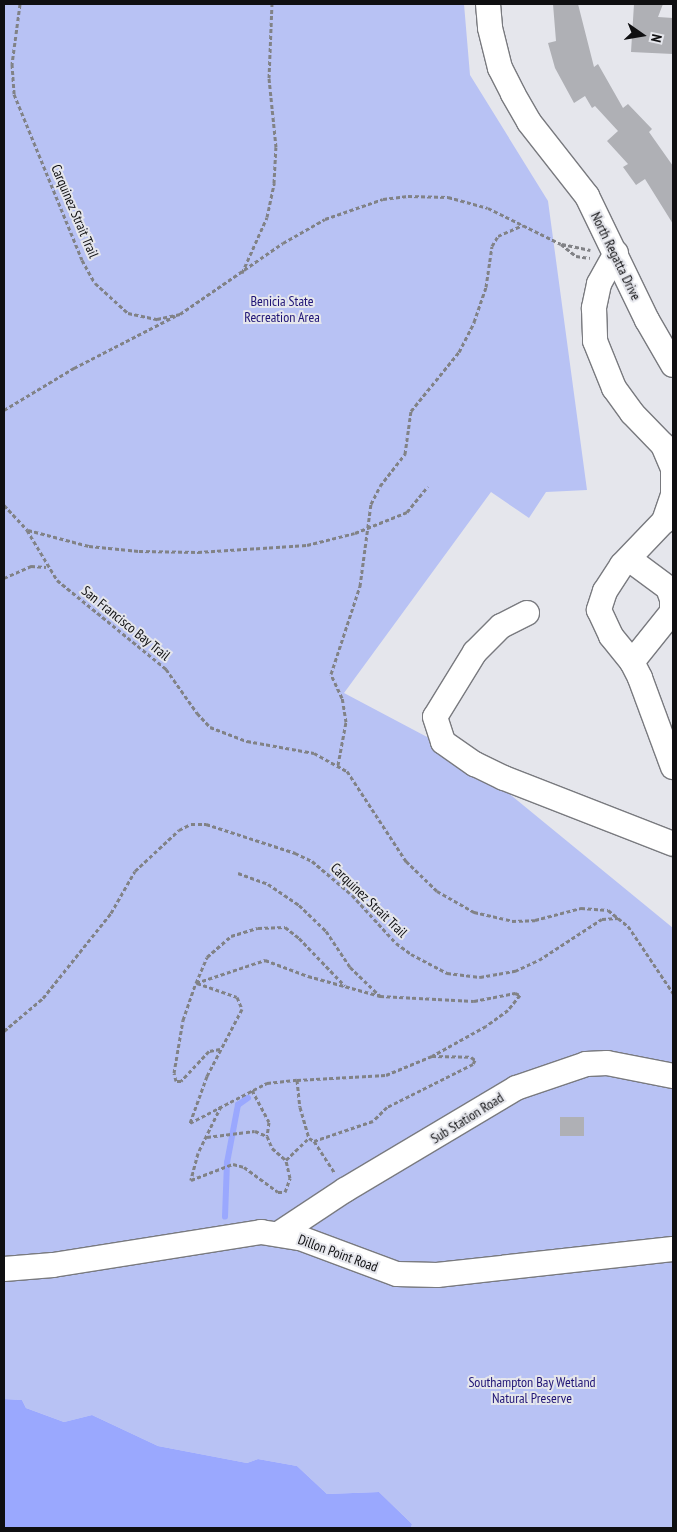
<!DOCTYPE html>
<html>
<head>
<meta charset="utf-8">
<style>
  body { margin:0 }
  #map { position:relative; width:677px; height:1532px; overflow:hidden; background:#e5e6ec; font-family:"PT Sans Narrow",sans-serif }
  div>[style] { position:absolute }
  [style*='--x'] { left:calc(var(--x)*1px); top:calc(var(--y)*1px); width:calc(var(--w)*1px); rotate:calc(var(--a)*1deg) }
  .green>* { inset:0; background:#b8c2f4 }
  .water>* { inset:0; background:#9aa8fe }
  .stream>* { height:5.5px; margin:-2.75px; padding:0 2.75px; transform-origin:2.75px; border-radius:2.75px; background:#9aa8fe }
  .building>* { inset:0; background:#afb0b5; transform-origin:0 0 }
  .path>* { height:3px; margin-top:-1.5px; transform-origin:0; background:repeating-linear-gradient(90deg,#818286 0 4px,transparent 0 6.5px) }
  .roads { filter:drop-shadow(1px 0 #797a7f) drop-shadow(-1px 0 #797a7f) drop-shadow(0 1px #797a7f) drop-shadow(0 -1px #797a7f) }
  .minor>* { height:24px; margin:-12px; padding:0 12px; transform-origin:12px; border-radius:12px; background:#fff }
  span { translate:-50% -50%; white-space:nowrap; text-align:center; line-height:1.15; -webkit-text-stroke:4px #e5e6ec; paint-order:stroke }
  .street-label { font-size:14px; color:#0f0f11 }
  .park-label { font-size:14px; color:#1f1475 }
  .frame { position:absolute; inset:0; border:5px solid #0f0f11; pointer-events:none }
  .north { position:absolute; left:617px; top:10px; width:50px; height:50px; -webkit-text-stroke:4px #e5e6ec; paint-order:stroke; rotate:103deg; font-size:14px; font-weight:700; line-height:20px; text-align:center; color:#0f0f11 }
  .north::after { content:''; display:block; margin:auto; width:18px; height:22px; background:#0f0f11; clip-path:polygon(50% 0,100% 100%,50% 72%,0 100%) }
</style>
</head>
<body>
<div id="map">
  <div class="green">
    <i style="clip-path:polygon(4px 4px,464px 4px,470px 75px,548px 201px,587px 490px,546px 492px,529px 518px,491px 492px,344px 693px,463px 756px,673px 928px,673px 1528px,411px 1528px,412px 1524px,379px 1492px,327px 1494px,297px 1466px,258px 1459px,247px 1463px,158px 1446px,92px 1415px,64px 1422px,26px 1408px,22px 1400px,4px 1399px)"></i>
  </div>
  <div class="water">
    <i style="clip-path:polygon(4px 1399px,22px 1400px,26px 1408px,64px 1422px,92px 1415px,158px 1446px,247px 1463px,258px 1459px,297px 1466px,327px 1494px,379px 1492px,412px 1524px,411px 1528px,4px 1528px)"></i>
  </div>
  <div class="stream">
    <i style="--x:225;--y:1217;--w:54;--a:-87.9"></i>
    <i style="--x:227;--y:1163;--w:59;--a:-79.3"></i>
    <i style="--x:238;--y:1105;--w:12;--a:-35"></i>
  </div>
  <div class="building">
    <i style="clip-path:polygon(553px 4px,578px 4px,594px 67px,598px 64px,623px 108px,628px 104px,652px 129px,649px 132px,673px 166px,673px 224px,645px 179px,636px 185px,623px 167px,628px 164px,607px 141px,618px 131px,595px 106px,592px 108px,585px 96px,574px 103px,555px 68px,548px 43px,556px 41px)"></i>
    <i style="clip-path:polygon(634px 4px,663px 4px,658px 17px,673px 18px,673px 54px,631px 52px)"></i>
    <i style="left:584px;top:1117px;width:19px;height:24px;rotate:90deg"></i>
  </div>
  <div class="path">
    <i style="--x:20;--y:4;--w:61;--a:97.6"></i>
    <i style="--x:12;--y:64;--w:30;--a:86"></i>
    <i style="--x:14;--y:94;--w:179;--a:67.7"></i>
    <i style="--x:82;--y:260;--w:26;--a:61"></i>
    <i style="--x:95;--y:283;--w:45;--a:42.3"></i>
    <i style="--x:128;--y:313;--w:30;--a:12"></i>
    <i style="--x:157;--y:319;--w:24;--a:-12"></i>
    <i style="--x:180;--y:314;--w:125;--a:-34.6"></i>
    <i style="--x:283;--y:243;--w:48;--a:-29.7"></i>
    <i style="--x:325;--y:219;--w:61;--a:-19"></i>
    <i style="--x:383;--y:199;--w:25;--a:-7"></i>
    <i style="--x:408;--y:196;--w:40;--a:1.4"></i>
    <i style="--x:448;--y:197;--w:41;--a:15.4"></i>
    <i style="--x:488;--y:208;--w:81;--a:26.3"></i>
    <i style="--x:561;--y:244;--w:19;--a:39"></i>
    <i style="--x:576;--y:256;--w:14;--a:8"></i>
    <i style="--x:562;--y:244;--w:29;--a:12"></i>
    <i style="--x:242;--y:273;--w:61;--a:-65.9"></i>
    <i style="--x:267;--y:217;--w:35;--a:-78"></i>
    <i style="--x:274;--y:183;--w:36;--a:-87"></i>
    <i style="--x:276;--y:147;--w:69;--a:-95.8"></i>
    <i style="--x:269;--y:78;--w:74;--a:-87.7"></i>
    <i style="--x:4;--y:410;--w:82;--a:-31"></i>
    <i style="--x:74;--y:368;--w:114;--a:-27.2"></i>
    <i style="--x:4;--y:505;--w:34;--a:47"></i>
    <i style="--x:27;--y:530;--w:58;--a:59"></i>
    <i style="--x:57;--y:580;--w:141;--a:39.2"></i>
    <i style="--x:166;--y:669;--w:54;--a:54.8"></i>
    <i style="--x:197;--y:713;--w:19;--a:47"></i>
    <i style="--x:210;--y:727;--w:40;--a:21"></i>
    <i style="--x:247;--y:741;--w:68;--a:10.2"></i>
    <i style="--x:314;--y:753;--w:38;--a:29"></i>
    <i style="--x:347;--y:771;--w:108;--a:56.8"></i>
    <i style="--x:406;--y:861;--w:43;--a:44.1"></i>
    <i style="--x:437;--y:891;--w:43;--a:29.6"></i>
    <i style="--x:474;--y:912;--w:39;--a:13"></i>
    <i style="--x:512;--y:921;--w:23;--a:-2"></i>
    <i style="--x:535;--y:920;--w:48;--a:-14.6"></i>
    <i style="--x:581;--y:908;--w:27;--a:4"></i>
    <i style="--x:608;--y:910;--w:26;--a:39"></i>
    <i style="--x:628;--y:926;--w:81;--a:56.1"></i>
    <i style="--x:28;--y:530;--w:63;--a:14.7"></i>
    <i style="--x:89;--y:546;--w:50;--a:5.7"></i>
    <i style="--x:139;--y:551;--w:59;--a:1"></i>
    <i style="--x:198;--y:552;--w:109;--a:-3.7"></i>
    <i style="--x:307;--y:545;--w:49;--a:-14"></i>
    <i style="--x:355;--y:533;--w:56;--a:-22"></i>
    <i style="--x:407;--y:512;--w:33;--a:-51"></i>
    <i style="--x:4;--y:578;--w:30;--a:-24"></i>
    <i style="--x:31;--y:566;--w:15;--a:4"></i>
    <i style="--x:338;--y:765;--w:44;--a:-79.5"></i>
    <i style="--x:346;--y:722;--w:24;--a:-99"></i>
    <i style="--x:342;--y:698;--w:26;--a:-115"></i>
    <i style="--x:331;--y:674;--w:93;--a:-71.8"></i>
    <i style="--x:360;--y:586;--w:83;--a:-82.4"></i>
    <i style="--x:371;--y:504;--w:20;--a:-63"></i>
    <i style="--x:380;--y:486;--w:41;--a:-52"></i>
    <i style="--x:405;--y:454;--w:43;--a:-82.1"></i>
    <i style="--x:411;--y:411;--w:76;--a:-50.9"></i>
    <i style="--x:459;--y:352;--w:34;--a:-63"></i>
    <i style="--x:474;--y:322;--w:37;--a:-71"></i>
    <i style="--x:486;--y:287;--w:41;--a:-81.7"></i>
    <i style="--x:492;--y:246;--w:12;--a:-59"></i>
    <i style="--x:498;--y:236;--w:27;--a:-24"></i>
    <i style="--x:238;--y:873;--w:32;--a:20"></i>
    <i style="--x:268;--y:884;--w:37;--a:34"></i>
    <i style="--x:299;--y:905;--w:37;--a:44"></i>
    <i style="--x:326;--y:931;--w:43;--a:56.3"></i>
    <i style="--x:350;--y:967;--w:42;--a:44"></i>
    <i style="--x:196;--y:983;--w:73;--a:-18.4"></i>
    <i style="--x:265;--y:960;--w:46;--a:20.4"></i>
    <i style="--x:308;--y:976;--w:75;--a:15.5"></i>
    <i style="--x:380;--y:996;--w:94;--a:3"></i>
    <i style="--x:474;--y:1001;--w:42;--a:-11"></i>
    <i style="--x:515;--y:993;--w:5;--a:22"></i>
    <i style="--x:520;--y:995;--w:19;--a:129"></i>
    <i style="--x:508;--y:1010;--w:27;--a:144"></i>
    <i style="--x:486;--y:1026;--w:62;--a:150.9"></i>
    <i style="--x:432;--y:1056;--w:39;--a:1"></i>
    <i style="--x:471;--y:1057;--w:5;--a:37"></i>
    <i style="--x:475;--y:1060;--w:4;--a:117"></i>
    <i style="--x:473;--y:1064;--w:96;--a:153.4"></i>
    <i style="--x:387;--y:1107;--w:20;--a:135"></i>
    <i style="--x:373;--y:1121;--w:62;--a:161.3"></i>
    <i style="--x:197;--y:983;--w:42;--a:19.3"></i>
    <i style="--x:237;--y:997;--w:13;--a:67"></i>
    <i style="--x:242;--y:1009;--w:76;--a:117.6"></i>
    <i style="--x:207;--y:1076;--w:50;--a:109.9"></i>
    <i style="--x:190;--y:1123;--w:87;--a:-27.5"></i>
    <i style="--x:267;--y:1083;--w:30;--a:-6"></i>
    <i style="--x:297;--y:1080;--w:27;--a:84"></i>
    <i style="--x:300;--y:1107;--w:32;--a:74"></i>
    <i style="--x:309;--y:1138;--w:6;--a:31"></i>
    <i style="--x:314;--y:1141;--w:37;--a:57"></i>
    <i style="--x:4;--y:1031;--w:51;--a:-40.2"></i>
    <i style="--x:43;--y:998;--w:109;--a:-51.3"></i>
    <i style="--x:111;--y:913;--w:48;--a:-60.3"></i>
    <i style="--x:135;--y:871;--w:60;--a:-43"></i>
    <i style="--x:179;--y:830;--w:13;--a:-27"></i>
    <i style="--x:191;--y:824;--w:15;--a:0"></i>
    <i style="--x:206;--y:824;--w:94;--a:18"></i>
    <i style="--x:295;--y:853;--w:19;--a:25"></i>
    <i style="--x:312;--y:861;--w:52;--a:40.4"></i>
    <i style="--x:352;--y:895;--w:65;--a:47.5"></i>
    <i style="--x:396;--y:943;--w:19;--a:36"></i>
    <i style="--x:411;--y:954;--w:41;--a:27.8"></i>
    <i style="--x:447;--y:973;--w:33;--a:7"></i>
    <i style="--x:480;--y:977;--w:36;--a:-10"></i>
    <i style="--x:515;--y:971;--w:26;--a:-25"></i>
    <i style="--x:539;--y:960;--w:75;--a:-33.1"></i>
    <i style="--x:602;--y:919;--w:16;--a:-4"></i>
    <i style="--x:220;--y:1049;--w:11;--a:170"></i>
    <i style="--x:209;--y:1051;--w:41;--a:133"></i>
    <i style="--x:181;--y:1081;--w:5;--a:180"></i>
    <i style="--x:176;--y:1081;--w:8;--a:-104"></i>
    <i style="--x:174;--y:1073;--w:54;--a:-80.4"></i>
    <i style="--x:183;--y:1020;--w:39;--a:-71"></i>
    <i style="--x:196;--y:983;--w:28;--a:-67"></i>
    <i style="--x:207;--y:957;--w:32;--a:-41"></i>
    <i style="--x:231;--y:936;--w:28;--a:-17"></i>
    <i style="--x:258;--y:928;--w:27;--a:-2"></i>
    <i style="--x:285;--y:927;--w:18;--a:38"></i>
    <i style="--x:299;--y:938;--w:66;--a:46.2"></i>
    <i style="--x:297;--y:1080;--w:89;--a:-3.2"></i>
    <i style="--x:386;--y:1075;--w:50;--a:-22.4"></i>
    <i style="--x:252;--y:1090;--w:36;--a:62"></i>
    <i style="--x:269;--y:1122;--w:14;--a:98"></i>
    <i style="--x:221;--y:1106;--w:52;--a:116.1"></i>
    <i style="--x:198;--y:1153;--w:28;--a:105"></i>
    <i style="--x:191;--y:1180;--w:45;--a:-20.9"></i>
    <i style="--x:233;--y:1164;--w:11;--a:15"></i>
    <i style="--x:244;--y:1167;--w:42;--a:36.3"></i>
    <i style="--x:278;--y:1192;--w:7;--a:0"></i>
    <i style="--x:285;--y:1192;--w:15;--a:-70"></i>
    <i style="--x:290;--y:1178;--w:18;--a:-103"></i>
    <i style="--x:207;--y:1137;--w:48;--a:-7.1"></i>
    <i style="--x:255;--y:1131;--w:13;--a:23"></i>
    <i style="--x:267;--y:1136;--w:13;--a:67"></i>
    <i style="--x:272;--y:1148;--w:18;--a:41"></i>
    <i style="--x:286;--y:1160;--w:32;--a:-44"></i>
  </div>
  <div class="roads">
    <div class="minor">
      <i style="--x:488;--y:4;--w:24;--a:85"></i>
      <i style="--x:490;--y:28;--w:41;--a:76"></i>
      <i style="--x:500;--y:68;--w:29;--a:63"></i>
      <i style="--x:513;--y:94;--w:32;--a:60"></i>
      <i style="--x:529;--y:122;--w:94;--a:51.9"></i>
      <i style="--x:587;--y:196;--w:138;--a:64.2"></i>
      <i style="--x:647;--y:320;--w:52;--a:60"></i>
      <i style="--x:616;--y:253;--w:35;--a:119"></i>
      <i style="--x:599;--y:284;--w:25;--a:102"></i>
      <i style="--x:594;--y:308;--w:33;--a:88"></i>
      <i style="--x:595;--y:341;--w:51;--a:68"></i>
      <i style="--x:614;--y:388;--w:31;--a:54"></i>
      <i style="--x:632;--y:413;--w:45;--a:45.9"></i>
      <i style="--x:663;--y:445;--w:25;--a:67"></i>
      <i style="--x:673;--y:468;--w:27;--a:90"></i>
      <i style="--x:673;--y:495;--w:28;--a:109"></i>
      <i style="--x:664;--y:521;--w:61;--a:133.7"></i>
      <i style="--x:622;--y:565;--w:31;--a:123"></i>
      <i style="--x:605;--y:591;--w:20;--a:108"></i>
      <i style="--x:599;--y:610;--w:29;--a:65"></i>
      <i style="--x:611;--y:636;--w:33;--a:51"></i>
      <i style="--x:632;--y:662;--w:18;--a:63"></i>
      <i style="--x:640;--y:678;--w:95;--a:69.7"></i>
      <i style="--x:629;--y:559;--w:49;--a:36.6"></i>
      <i style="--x:668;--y:588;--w:12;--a:70"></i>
      <i style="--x:672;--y:599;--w:13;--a:90"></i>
      <i style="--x:672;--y:612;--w:64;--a:128.7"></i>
      <i style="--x:527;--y:613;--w:29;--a:153"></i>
      <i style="--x:501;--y:626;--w:37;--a:135"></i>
      <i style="--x:475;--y:652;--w:76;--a:121.6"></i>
      <i style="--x:435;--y:717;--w:26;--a:72"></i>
      <i style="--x:443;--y:742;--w:39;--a:35"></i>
      <i style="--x:475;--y:764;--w:32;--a:26"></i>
      <i style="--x:504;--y:778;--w:181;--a:21.3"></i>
      <i style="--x:280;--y:1233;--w:78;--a:-33.5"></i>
      <i style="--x:345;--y:1190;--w:199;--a:-30.8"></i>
      <i style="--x:516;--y:1088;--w:74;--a:-18.9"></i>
      <i style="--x:586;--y:1064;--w:21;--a:-3"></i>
      <i style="--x:607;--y:1063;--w:67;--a:11.1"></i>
      <i style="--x:4;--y:1269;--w:49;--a:-4.7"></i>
      <i style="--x:53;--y:1265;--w:211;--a:-9"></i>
      <i style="--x:261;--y:1232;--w:39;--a:9"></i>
      <i style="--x:300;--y:1238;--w:103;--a:20.4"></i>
      <i style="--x:397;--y:1274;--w:40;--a:1.4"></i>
      <i style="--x:437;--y:1275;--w:237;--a:-6.3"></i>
    </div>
  </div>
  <div class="street-label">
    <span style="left:75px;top:211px;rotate:67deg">Carquinez Strait Trail</span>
    <span style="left:616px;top:256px;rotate:64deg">North Regatta Drive</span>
    <span style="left:126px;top:623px;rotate:39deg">San Francisco Bay Trail</span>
    <span style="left:369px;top:900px;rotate:44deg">Carquinez Strait Trail</span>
    <span style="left:467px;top:1118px;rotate:-32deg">Sub Station Road</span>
    <span style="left:338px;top:1253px;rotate:20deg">Dillon Point Road</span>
  </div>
  <div class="park-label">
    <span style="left:282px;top:309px">Benicia State<br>Recreation Area</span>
    <span style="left:532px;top:1390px">Southampton Bay Wetland<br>Natural Preserve</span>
  </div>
  <div class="frame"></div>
  <div class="north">N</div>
</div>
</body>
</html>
